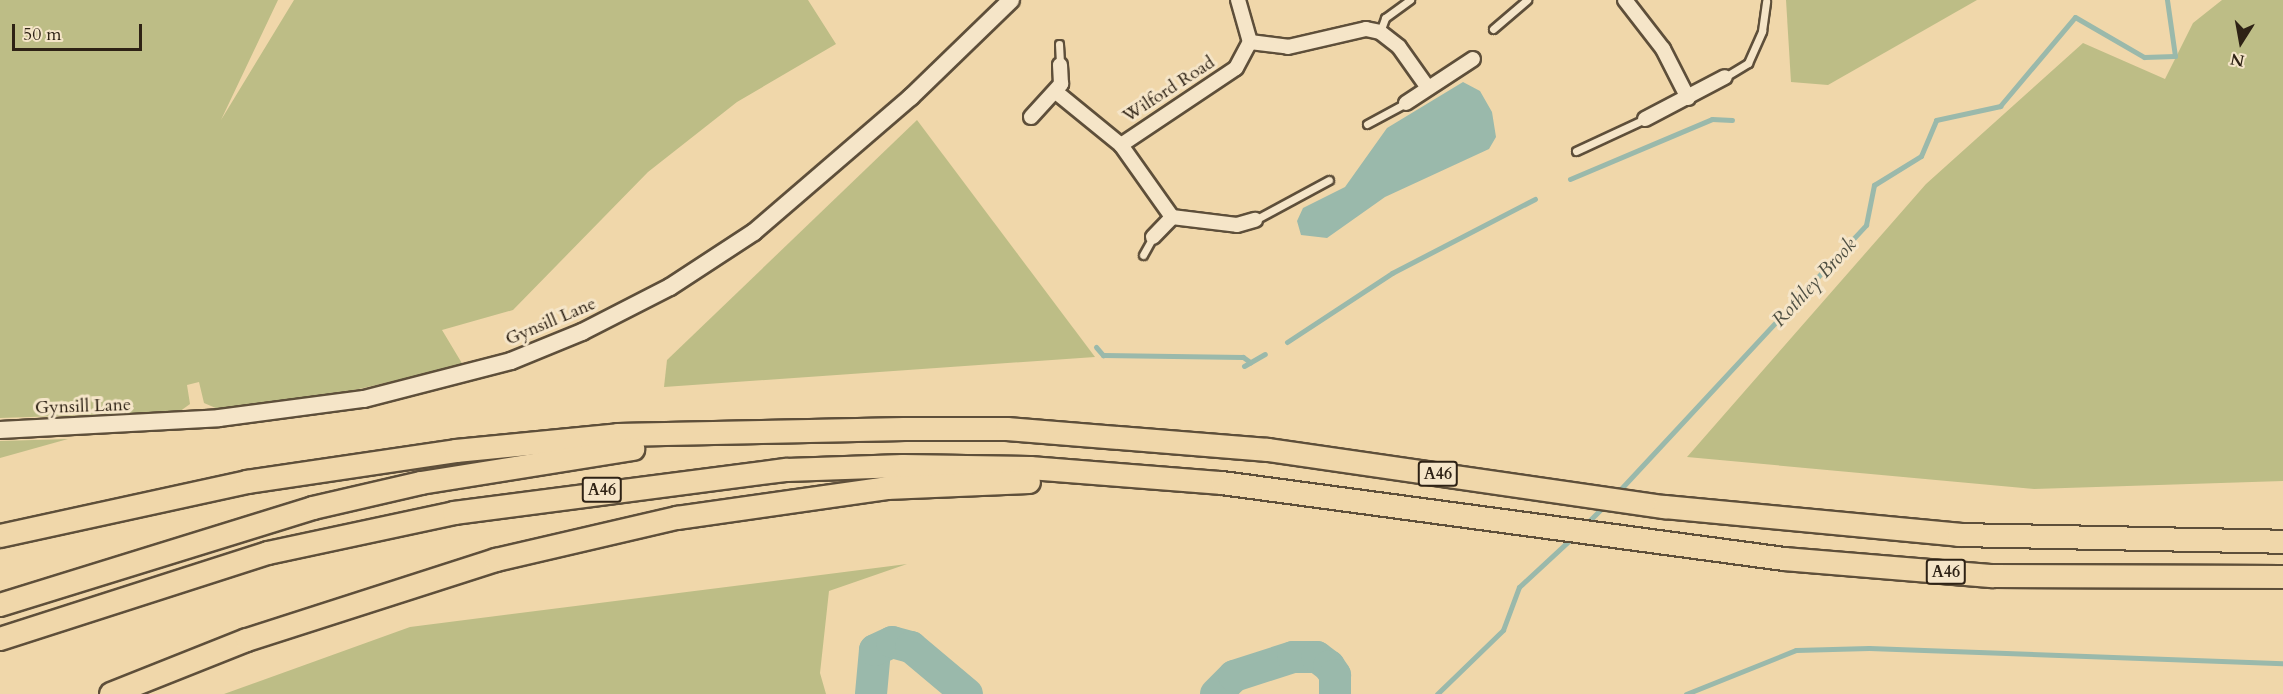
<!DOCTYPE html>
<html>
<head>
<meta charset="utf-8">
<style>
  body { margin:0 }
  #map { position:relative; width:2283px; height:694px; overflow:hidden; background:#f0d7aa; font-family:Cardo,serif }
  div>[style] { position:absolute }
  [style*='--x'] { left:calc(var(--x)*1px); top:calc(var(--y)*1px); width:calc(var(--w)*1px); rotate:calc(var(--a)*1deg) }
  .green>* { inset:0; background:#bdbd86 }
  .water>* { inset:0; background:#9ab9ab }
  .stream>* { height:5px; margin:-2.5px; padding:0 2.5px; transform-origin:2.5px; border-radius:2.5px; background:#9ab9ab }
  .river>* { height:32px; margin:-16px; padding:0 16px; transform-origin:16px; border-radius:16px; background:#9ab9ab }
  .roads { filter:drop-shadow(2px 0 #5e4f3a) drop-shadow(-2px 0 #5e4f3a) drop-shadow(0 2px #5e4f3a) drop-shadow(0 -2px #5e4f3a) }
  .service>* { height:7px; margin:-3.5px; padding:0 3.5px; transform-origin:3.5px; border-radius:3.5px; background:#f5e5c8 }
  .minor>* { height:14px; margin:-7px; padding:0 7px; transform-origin:7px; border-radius:7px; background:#f5e5c8 }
  .tertiary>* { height:16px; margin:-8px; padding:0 8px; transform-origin:8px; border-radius:8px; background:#f5e5c8 }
  .trunk>* { height:22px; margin:-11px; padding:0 11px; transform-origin:11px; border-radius:11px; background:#f0d7aa }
  span { translate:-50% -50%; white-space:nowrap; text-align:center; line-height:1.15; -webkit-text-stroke:6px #f5e5c8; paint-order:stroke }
  .shield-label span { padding:2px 4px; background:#f5e5c8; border:2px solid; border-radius:4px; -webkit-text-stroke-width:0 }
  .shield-label { font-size:16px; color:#2e2215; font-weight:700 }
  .street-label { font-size:18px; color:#2e2215 }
  .water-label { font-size:20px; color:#4e4f42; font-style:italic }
  .north { position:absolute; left:2211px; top:12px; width:60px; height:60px; -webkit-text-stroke:4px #f5e5c8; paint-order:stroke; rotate:191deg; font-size:16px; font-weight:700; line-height:24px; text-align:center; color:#2e2215 }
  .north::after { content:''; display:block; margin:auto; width:21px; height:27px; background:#2e2215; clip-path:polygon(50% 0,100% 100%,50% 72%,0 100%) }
  .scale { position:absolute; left:12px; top:24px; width:130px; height:27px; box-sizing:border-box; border:3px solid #2e2215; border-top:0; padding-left:8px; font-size:18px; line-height:21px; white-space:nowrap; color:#2e2215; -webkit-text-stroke:4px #f5e5c8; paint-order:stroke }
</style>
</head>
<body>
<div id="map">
  <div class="green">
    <i style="clip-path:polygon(0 0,278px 0,221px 120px,294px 0,808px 0,836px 44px,737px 102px,648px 172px,513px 310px,442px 330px,463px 365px,350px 391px,218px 409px,204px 403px,199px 382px,187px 385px,190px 404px,179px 412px,0 418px)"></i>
    <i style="clip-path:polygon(1786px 0,1977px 0,1828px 85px,1791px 82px)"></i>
    <i style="clip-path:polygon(2222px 0,2283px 0,2283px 481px,2034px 489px,1687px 457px,1926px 184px,2083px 43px,2165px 79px,2193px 23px)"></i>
    <i style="clip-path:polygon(917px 120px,1095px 357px,664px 387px,667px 360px)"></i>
    <i style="clip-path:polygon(68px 439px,0 458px,0 441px)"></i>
    <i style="clip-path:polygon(907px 564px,829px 591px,820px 673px,826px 694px,224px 694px,410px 627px)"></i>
  </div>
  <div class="water">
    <i style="clip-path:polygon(1463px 82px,1480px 91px,1492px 112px,1496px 137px,1489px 149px,1385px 197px,1327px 238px,1301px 235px,1297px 221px,1303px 208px,1345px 187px,1387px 128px)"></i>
  </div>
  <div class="stream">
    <i style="--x:1570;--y:179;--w:154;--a:-22.9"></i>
    <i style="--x:1712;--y:119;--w:20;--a:3"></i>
    <i style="--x:1287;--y:342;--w:126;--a:-33.3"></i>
    <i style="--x:1392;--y:273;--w:161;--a:-27.4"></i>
    <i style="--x:1096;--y:347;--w:11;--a:49"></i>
    <i style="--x:1103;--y:355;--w:140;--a:0.8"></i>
    <i style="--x:1243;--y:357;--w:9;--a:36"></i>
    <i style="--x:1244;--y:366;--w:24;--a:-30"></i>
    <i style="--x:1617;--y:493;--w:366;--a:-47.1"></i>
    <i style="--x:1866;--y:225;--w:41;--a:-78.7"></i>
    <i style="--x:1874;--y:185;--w:55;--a:-31.7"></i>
    <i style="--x:1921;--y:156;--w:39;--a:-67"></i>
    <i style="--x:1936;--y:120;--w:66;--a:-12.3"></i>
    <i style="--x:2000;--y:106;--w:116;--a:-49.9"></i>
    <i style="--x:2075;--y:17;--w:80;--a:30.1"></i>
    <i style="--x:2144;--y:57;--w:31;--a:-2"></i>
    <i style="--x:2175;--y:56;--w:57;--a:-98.1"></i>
    <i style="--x:1585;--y:525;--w:27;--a:-45"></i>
    <i style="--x:1437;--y:694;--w:92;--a:-44.1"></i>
    <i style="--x:1503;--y:630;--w:46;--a:-69.6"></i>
    <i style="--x:1519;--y:587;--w:72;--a:-42.8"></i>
    <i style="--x:1686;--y:694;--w:118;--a:-21.8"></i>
    <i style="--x:1796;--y:650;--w:73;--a:-1.6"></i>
    <i style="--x:1869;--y:648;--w:414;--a:2.1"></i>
  </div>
  <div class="river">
    <i style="--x:871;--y:694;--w:44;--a:-84.8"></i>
    <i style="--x:875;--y:650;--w:19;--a:-25"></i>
    <i style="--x:892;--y:642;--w:20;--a:15"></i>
    <i style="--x:911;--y:647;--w:73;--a:40"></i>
    <i style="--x:1216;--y:694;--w:25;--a:-45"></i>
    <i style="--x:1234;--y:676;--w:62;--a:-17.9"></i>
    <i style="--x:1293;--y:657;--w:24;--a:0"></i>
    <i style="--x:1317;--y:657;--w:15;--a:37"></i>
    <i style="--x:1329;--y:666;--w:11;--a:56"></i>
    <i style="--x:1335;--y:675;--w:19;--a:90"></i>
  </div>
  <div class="roads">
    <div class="service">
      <i style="--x:1493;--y:29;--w:45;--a:-40.5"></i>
      <i style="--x:1380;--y:32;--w:15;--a:-70"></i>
      <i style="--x:1385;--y:18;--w:31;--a:-36"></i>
      <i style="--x:1059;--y:44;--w:21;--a:87"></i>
      <i style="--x:1725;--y:77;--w:27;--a:-31"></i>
      <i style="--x:1748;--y:63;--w:35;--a:-66"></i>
      <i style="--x:1762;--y:31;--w:30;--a:-82"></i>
      <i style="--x:1367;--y:124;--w:44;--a:-28.3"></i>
      <i style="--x:1576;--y:151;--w:76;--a:-24.9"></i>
      <i style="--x:1255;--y:220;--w:84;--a:-28.4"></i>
      <i style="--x:1143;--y:255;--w:21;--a:-61"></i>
    </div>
    <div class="minor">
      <i style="--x:1625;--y:0;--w:62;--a:52.2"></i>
      <i style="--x:1663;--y:49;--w:55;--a:63"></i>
      <i style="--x:1250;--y:42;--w:38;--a:7"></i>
      <i style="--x:1288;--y:47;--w:80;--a:-13"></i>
      <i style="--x:1366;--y:29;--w:14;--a:12"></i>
      <i style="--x:1380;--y:32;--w:24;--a:38"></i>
      <i style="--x:1399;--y:47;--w:50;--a:54.7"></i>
      <i style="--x:1056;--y:92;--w:84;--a:39.2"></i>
      <i style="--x:1121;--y:145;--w:88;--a:54.7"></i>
      <i style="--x:1172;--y:217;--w:65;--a:7"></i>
      <i style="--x:1237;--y:225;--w:19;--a:-16"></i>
      <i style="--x:1406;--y:103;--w:80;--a:-33.3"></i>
      <i style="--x:1031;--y:117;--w:45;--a:-47.7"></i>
      <i style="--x:1061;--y:84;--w:19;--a:-93"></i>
      <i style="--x:1645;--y:119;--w:90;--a:-27.7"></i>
      <i style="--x:1121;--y:145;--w:138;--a:-33.8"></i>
      <i style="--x:1236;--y:68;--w:30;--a:-62"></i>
      <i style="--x:1250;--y:42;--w:44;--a:-105.9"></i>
      <i style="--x:1153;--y:237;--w:28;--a:-46"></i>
    </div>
    <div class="tertiary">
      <i style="--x:0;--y:430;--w:219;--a:-3.1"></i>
      <i style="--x:219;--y:418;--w:146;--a:-7.5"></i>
      <i style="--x:364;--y:399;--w:152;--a:-14.5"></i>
      <i style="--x:511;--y:361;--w:77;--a:-22.2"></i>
      <i style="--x:582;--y:332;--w:99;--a:-27.1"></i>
      <i style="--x:670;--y:287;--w:100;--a:-33.2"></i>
      <i style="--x:754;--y:232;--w:207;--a:-40.7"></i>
      <i style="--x:911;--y:97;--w:139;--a:-44.1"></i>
    </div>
    <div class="trunk">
      <i style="--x:0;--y:536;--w:253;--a:-12.3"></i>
      <i style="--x:247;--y:482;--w:211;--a:-8.4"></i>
      <i style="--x:456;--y:451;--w:163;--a:-5.6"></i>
      <i style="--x:618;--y:435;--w:287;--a:-1.2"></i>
      <i style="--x:905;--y:429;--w:102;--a:0"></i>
      <i style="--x:1007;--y:429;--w:262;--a:4.6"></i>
      <i style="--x:1268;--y:450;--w:401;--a:8.2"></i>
      <i style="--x:1665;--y:507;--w:295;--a:5.4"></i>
      <i style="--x:1959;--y:535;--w:324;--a:1.2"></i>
      <i style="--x:0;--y:605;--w:328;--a:-17.2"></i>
      <i style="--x:313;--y:508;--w:111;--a:-13"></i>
      <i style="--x:421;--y:483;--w:215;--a:-9.1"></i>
      <i style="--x:0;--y:639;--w:281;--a:-17.8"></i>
      <i style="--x:268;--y:553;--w:190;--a:-12.1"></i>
      <i style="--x:454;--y:513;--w:336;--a:-7.4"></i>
      <i style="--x:787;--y:470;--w:116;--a:-2"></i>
      <i style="--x:903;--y:466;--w:127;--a:0.9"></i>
      <i style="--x:1030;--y:468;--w:193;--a:4.5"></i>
      <i style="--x:1222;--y:483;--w:567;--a:7.7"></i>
      <i style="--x:1784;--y:559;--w:210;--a:4.7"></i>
      <i style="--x:1993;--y:576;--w:290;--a:0.2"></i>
      <i style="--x:111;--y:694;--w:146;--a:-21.7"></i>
      <i style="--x:247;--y:640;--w:262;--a:-17.8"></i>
      <i style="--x:496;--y:560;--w:186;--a:-13.1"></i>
      <i style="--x:677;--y:518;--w:212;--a:-8.1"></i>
      <i style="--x:887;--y:488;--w:142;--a:-2.4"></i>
    </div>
  </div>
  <div class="shield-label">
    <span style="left:1438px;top:474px">A46</span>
    <span style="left:602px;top:490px">A46</span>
    <span style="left:1946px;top:572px">A46</span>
  </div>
  <div class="street-label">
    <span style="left:1169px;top:90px;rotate:-33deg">Wilford Road</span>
    <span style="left:551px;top:322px;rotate:-23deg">Gynsill Lane</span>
    <span style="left:83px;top:407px;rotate:-2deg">Gynsill Lane</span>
  </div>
  <div class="water-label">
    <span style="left:1814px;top:282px;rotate:-47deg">Rothley Brook</span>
  </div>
  <div class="north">N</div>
  <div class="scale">50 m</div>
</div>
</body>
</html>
